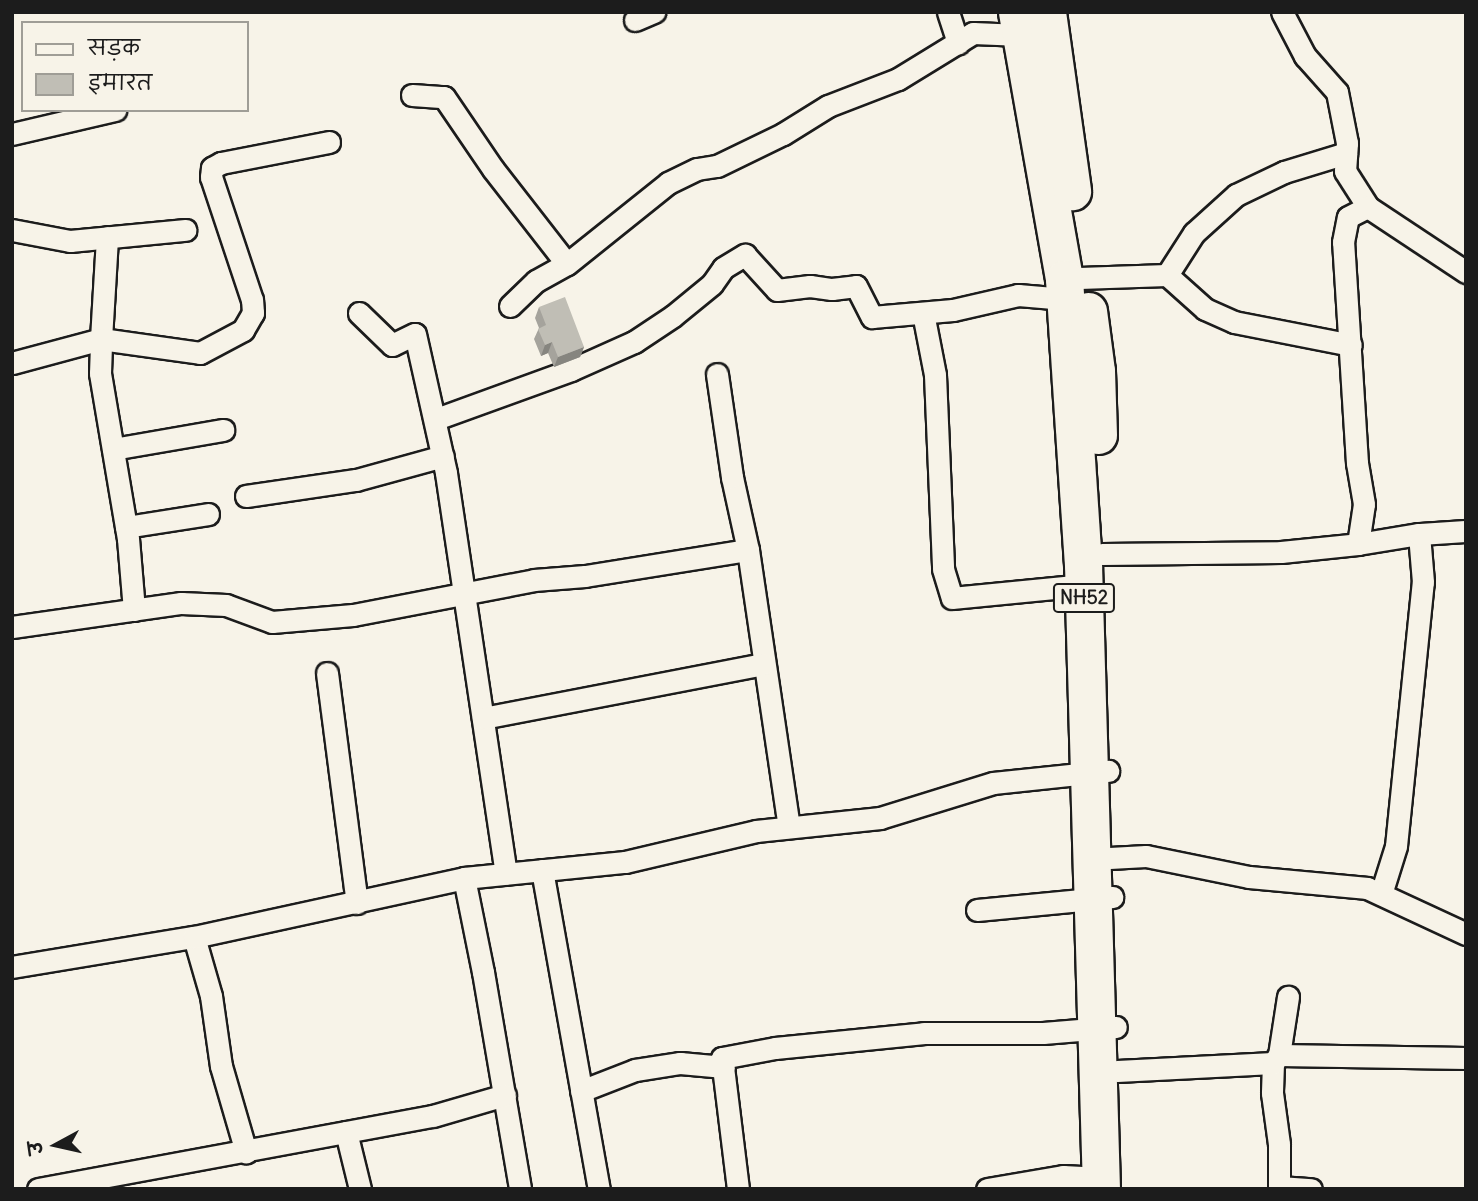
<!DOCTYPE html>
<html>
<head>
<meta charset="utf-8">
<style>
  body { margin:0 }
  #map { position:relative; width:1478px; height:1201px; overflow:hidden; background:#f7f3e8; font-family:Delius,"Playpen Sans Deva",sans-serif }
  div>[style] { position:absolute }
  [style*='--x'] { left:calc(var(--x)*1px); top:calc(var(--y)*1px); width:calc(var(--w)*1px); rotate:calc(var(--a)*1deg) }
  .roads { filter:drop-shadow(2px 0 #1c1c1c) drop-shadow(-2px 0 #1c1c1c) drop-shadow(0 2px #1c1c1c) drop-shadow(0 -2px #1c1c1c) }
  .street>* { height:21px; margin:-10.5px; padding:0 10.5px; transform-origin:10.5px; border-radius:10.5px; background:#f7f3e8 }
  .highway>* { height:37px; margin:-18.5px; padding:0 18.5px; transform-origin:18.5px; border-radius:18.5px; background:#f7f3e8 }
  .wall>* { inset:0; background:#a5a39c }
  .shaded-wall>* { inset:0; background:#86857f }
  .building>* { inset:0; background:#c0beb5 }
  span { translate:-50% -50%; white-space:nowrap; text-align:center; line-height:1.15; -webkit-text-stroke:7px #f7f3e8; paint-order:stroke }
  .shield-label span { padding:2px 5px; background:#f7f3e8; border:2px solid; border-radius:5px; -webkit-text-stroke-width:0 }
  .shield-label { font-size:19px; color:#1c1c1c; font-weight:700 }
  .frame { position:absolute; inset:0; border:14px solid #1c1c1c; pointer-events:none }
  .legend { position:absolute; left:21px; top:21px; width:228px; height:91px; box-sizing:border-box; background:#f7f3e8; border:2px solid #9f9d96; margin:0; padding:9px 12px; list-style:none; font-size:21px; color:#1c1c1c }
  .legend li { display:flex; align-items:center; gap:14px; height:35px }
  .legend b { width:35px; border:2px solid #9f9d96 }
  .north { position:absolute; left:21px; top:1110px; width:70px; height:70px; -webkit-text-stroke:5px #f7f3e8; paint-order:stroke; rotate:262deg; font-size:19px; font-weight:700; line-height:28px; text-align:center; color:#1c1c1c }
  .north::after { content:''; display:block; margin:auto; width:24px; height:32px; background:#1c1c1c; clip-path:polygon(50% 0,100% 100%,50% 72%,0 100%) }
</style>
</head>
<body>
<div id="map">
  <div class="roads">
    <div class="street">
      <i style="--x:948;--y:12;--w:33;--a:72"></i>
      <i style="--x:1282;--y:12;--w:50;--a:62.4"></i>
      <i style="--x:1305;--y:56;--w:48;--a:48.4"></i>
      <i style="--x:1337;--y:92;--w:52;--a:78.9"></i>
      <i style="--x:1347;--y:143;--w:28;--a:94"></i>
      <i style="--x:1345;--y:171;--w:43;--a:57.4"></i>
      <i style="--x:1368;--y:207;--w:118;--a:33.6"></i>
      <i style="--x:635;--y:20;--w:21;--a:-23"></i>
      <i style="--x:412;--y:95;--w:32;--a:4"></i>
      <i style="--x:444;--y:97;--w:87;--a:55.8"></i>
      <i style="--x:493;--y:169;--w:120;--a:52.1"></i>
      <i style="--x:12;--y:134;--w:106;--a:-13.1"></i>
      <i style="--x:12;--y:230;--w:59;--a:10.7"></i>
      <i style="--x:70;--y:241;--w:116;--a:-5.5"></i>
      <i style="--x:1167;--y:275;--w:50;--a:-57.3"></i>
      <i style="--x:1194;--y:233;--w:57;--a:-42.1"></i>
      <i style="--x:1236;--y:195;--w:53;--a:-25.6"></i>
      <i style="--x:1284;--y:172;--w:65;--a:-17"></i>
      <i style="--x:1079;--y:278;--w:88;--a:-2"></i>
      <i style="--x:1167;--y:275;--w:51;--a:41.8"></i>
      <i style="--x:1205;--y:309;--w:32;--a:24"></i>
      <i style="--x:1234;--y:322;--w:119;--a:11.1"></i>
      <i style="--x:510;--y:306;--w:36;--a:-44"></i>
      <i style="--x:536;--y:281;--w:35;--a:-29"></i>
      <i style="--x:567;--y:264;--w:129;--a:-38.7"></i>
      <i style="--x:668;--y:183;--w:32;--a:-26"></i>
      <i style="--x:697;--y:169;--w:20;--a:-9"></i>
      <i style="--x:717;--y:166;--w:73;--a:-25.9"></i>
      <i style="--x:783;--y:134;--w:53;--a:-31.9"></i>
      <i style="--x:828;--y:106;--w:75;--a:-21.1"></i>
      <i style="--x:898;--y:79;--w:88;--a:-31.5"></i>
      <i style="--x:973;--y:33;--w:48;--a:2.4"></i>
      <i style="--x:359;--y:313;--w:46;--a:44.1"></i>
      <i style="--x:392;--y:345;--w:25;--a:-26"></i>
      <i style="--x:415;--y:334;--w:142;--a:77.4"></i>
      <i style="--x:446;--y:473;--w:405;--a:81.5"></i>
      <i style="--x:923;--y:313;--w:63;--a:79"></i>
      <i style="--x:935;--y:375;--w:194;--a:87.6"></i>
      <i style="--x:943;--y:569;--w:30;--a:73"></i>
      <i style="--x:952;--y:598;--w:133;--a:-5.6"></i>
      <i style="--x:12;--y:363;--w:92;--a:-15.1"></i>
      <i style="--x:101;--y:339;--w:102;--a:-86.6"></i>
      <i style="--x:436;--y:419;--w:144;--a:-19.9"></i>
      <i style="--x:571;--y:370;--w:69;--a:-24"></i>
      <i style="--x:634;--y:342;--w:47;--a:-33.7"></i>
      <i style="--x:673;--y:316;--w:50;--a:-39.4"></i>
      <i style="--x:712;--y:284;--w:19;--a:-55"></i>
      <i style="--x:723;--y:268;--w:26;--a:-31"></i>
      <i style="--x:745;--y:255;--w:47;--a:47.6"></i>
      <i style="--x:777;--y:290;--w:33;--a:-7"></i>
      <i style="--x:810;--y:286;--w:22;--a:8"></i>
      <i style="--x:832;--y:289;--w:24;--a:-7"></i>
      <i style="--x:856;--y:286;--w:35;--a:63"></i>
      <i style="--x:872;--y:317;--w:81;--a:-4.9"></i>
      <i style="--x:953;--y:310;--w:67;--a:-13"></i>
      <i style="--x:1018;--y:295;--w:47;--a:4.9"></i>
      <i style="--x:113;--y:449;--w:112;--a:-9.8"></i>
      <i style="--x:246;--y:496;--w:111;--a:-8.3"></i>
      <i style="--x:356;--y:480;--w:90;--a:-15.4"></i>
      <i style="--x:126;--y:527;--w:83;--a:-9"></i>
      <i style="--x:1358;--y:544;--w:40;--a:-81.5"></i>
      <i style="--x:1364;--y:504;--w:42;--a:-99.7"></i>
      <i style="--x:1357;--y:463;--w:221;--a:-93.6"></i>
      <i style="--x:1343;--y:242;--w:25;--a:-79"></i>
      <i style="--x:1348;--y:217;--w:22;--a:-27"></i>
      <i style="--x:748;--y:550;--w:280;--a:81.6"></i>
      <i style="--x:1102;--y:554;--w:179;--a:-0.6"></i>
      <i style="--x:1281;--y:552;--w:77;--a:-5.9"></i>
      <i style="--x:1358;--y:544;--w:62;--a:-9.3"></i>
      <i style="--x:134;--y:610;--w:71;--a:-94.8"></i>
      <i style="--x:128;--y:539;--w:168;--a:-99.6"></i>
      <i style="--x:100;--y:373;--w:34;--a:-88"></i>
      <i style="--x:101;--y:339;--w:100;--a:8"></i>
      <i style="--x:200;--y:353;--w:49;--a:-28.1"></i>
      <i style="--x:243;--y:330;--w:20;--a:-60"></i>
      <i style="--x:253;--y:313;--w:13;--a:-94"></i>
      <i style="--x:252;--y:300;--w:130;--a:-108.4"></i>
      <i style="--x:211;--y:177;--w:9;--a:-84"></i>
      <i style="--x:212;--y:168;--w:10;--a:-29"></i>
      <i style="--x:221;--y:163;--w:110;--a:-11"></i>
      <i style="--x:12;--y:627;--w:171;--a:-8.1"></i>
      <i style="--x:181;--y:603;--w:45;--a:2.5"></i>
      <i style="--x:226;--y:605;--w:49;--a:20.3"></i>
      <i style="--x:272;--y:622;--w:81;--a:-4.9"></i>
      <i style="--x:353;--y:615;--w:184;--a:-10.9"></i>
      <i style="--x:534;--y:580;--w:51;--a:-4.5"></i>
      <i style="--x:585;--y:576;--w:165;--a:-9.1"></i>
      <i style="--x:748;--y:550;--w:75;--a:-102.4"></i>
      <i style="--x:732;--y:477;--w:104;--a:-98.3"></i>
      <i style="--x:327;--y:673;--w:232;--a:82.6"></i>
      <i style="--x:483;--y:718;--w:285;--a:-10.9"></i>
      <i style="--x:1091;--y:859;--w:55;--a:-3.1"></i>
      <i style="--x:1146;--y:856;--w:105;--a:11.5"></i>
      <i style="--x:1249;--y:877;--w:119;--a:5.3"></i>
      <i style="--x:1367;--y:888;--w:109;--a:24.9"></i>
      <i style="--x:542;--y:870;--w:324;--a:79.9"></i>
      <i style="--x:464;--y:878;--w:96;--a:78.6"></i>
      <i style="--x:483;--y:972;--w:220;--a:80.3"></i>
      <i style="--x:1381;--y:894;--w:50;--a:-72.6"></i>
      <i style="--x:1396;--y:846;--w:265;--a:-84.2"></i>
      <i style="--x:1423;--y:582;--w:48;--a:-94.8"></i>
      <i style="--x:1419;--y:534;--w:47;--a:-3.7"></i>
      <i style="--x:977;--y:910;--w:136;--a:-5.5"></i>
      <i style="--x:194;--y:937;--w:61;--a:73.9"></i>
      <i style="--x:211;--y:996;--w:71;--a:81.9"></i>
      <i style="--x:221;--y:1066;--w:90;--a:73.8"></i>
      <i style="--x:12;--y:967;--w:184;--a:-9.4"></i>
      <i style="--x:194;--y:937;--w:276;--a:-12.3"></i>
      <i style="--x:464;--y:878;--w:162;--a:-5.7"></i>
      <i style="--x:625;--y:862;--w:135;--a:-13.3"></i>
      <i style="--x:756;--y:831;--w:125;--a:-6"></i>
      <i style="--x:880;--y:818;--w:118;--a:-17.2"></i>
      <i style="--x:993;--y:783;--w:116;--a:-6"></i>
      <i style="--x:1279;--y:1055;--w:59;--a:-81.2"></i>
      <i style="--x:1273;--y:1063;--w:30;--a:92"></i>
      <i style="--x:1272;--y:1093;--w:51;--a:82.2"></i>
      <i style="--x:1279;--y:1144;--w:45;--a:90"></i>
      <i style="--x:1117;--y:1071;--w:156;--a:-2.9"></i>
      <i style="--x:1273;--y:1063;--w:10;--a:-53"></i>
      <i style="--x:1279;--y:1055;--w:187;--a:0.9"></i>
      <i style="--x:581;--y:1091;--w:58;--a:-21.3"></i>
      <i style="--x:635;--y:1070;--w:46;--a:-8.8"></i>
      <i style="--x:680;--y:1063;--w:44;--a:5.2"></i>
      <i style="--x:346;--y:1132;--w:59;--a:76.2"></i>
      <i style="--x:1279;--y:1187;--w:32;--a:4"></i>
      <i style="--x:38;--y:1189;--w:402;--a:-10.5"></i>
      <i style="--x:433;--y:1116;--w:75;--a:-16.3"></i>
      <i style="--x:738;--y:1189;--w:132;--a:-97"></i>
      <i style="--x:722;--y:1058;--w:54;--a:-10.7"></i>
      <i style="--x:775;--y:1048;--w:150;--a:-5.7"></i>
      <i style="--x:924;--y:1033;--w:119;--a:0"></i>
      <i style="--x:1043;--y:1033;--w:73;--a:-4.7"></i>
      <i style="--x:987;--y:1189;--w:77;--a:-9.7"></i>
      <i style="--x:1063;--y:1176;--w:38;--a:3"></i>
    </div>
    <div class="highway">
      <i style="--x:1017;--y:12;--w:271;--a:80"></i>
      <i style="--x:1064;--y:279;--w:286;--a:86.2"></i>
      <i style="--x:1083;--y:564;--w:625;--a:88.35"></i>
      <i style="--x:1047;--y:12;--w:181;--a:82"></i>
      <i style="--x:1088;--y:311;--w:61;--a:82.4"></i>
      <i style="--x:1096;--y:371;--w:64;--a:88.2"></i>
    </div>
  </div>
  <div class="wall">
    <i style="clip-path:polygon(539px 307px,584px 347px,580px 357px,554px 367px,548px 353px,541px 356px,534px 339px,539px 328px,535px 318px)"></i>
  </div>
  <div class="shaded-wall">
    <i style="clip-path:polygon(552px 342px,548px 353px,541px 356px,545px 345px)"></i>
    <i style="clip-path:polygon(584px 347px,580px 357px,554px 367px,558px 357px)"></i>
  </div>
  <div class="building">
    <i style="clip-path:polygon(565px 297px,584px 347px,558px 357px,552px 342px,545px 345px,538px 329px,546px 325px,539px 307px)"></i>
  </div>
  <div class="shield-label">
    <span style="left:1084px;top:598px">NH52</span>
  </div>
  <div class="frame"></div>
  <ul class="legend">
  <li><b style="height:9px;background:#f7f3e8"></b>सड़क</li>
  <li><b style="height:19px;background:#c0beb5"></b>इमारत</li>
  </ul>
  <div class="north">उ</div>
</div>
</body>
</html>
